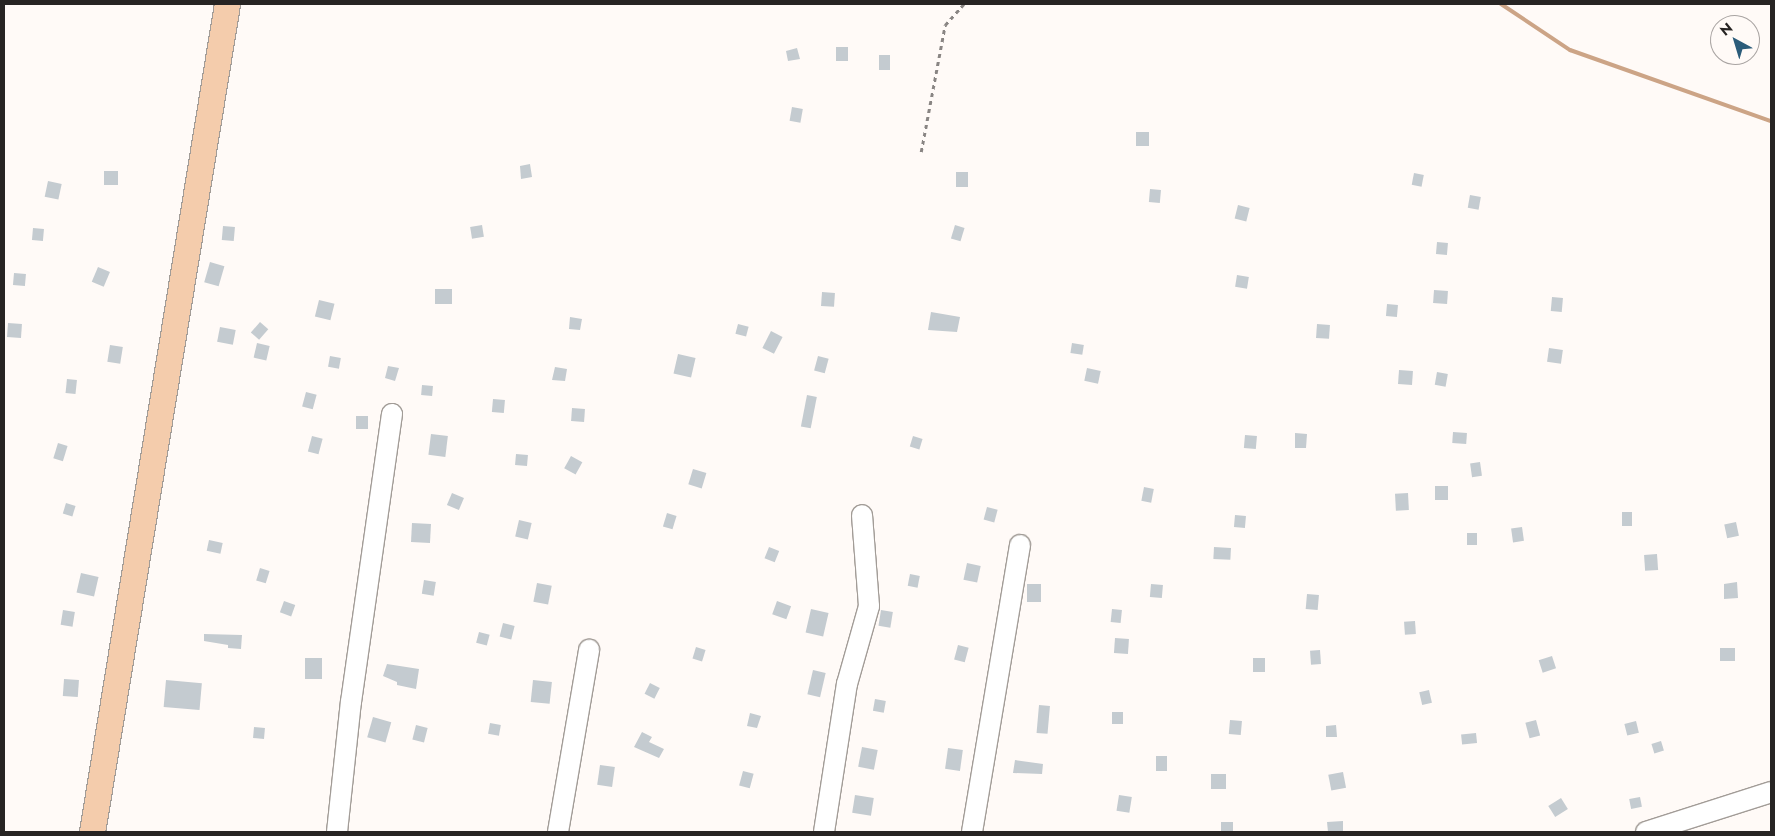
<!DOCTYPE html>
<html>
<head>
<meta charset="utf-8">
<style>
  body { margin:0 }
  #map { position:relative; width:1775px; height:836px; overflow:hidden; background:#fffaf7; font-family:Jost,sans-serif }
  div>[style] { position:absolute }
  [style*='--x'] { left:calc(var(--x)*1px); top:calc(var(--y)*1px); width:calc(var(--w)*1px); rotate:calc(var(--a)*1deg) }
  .stream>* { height:4px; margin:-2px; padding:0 2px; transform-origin:2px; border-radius:2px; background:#cca486 }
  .building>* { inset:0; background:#c4cbd0; transform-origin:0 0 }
  .path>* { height:2.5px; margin-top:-1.25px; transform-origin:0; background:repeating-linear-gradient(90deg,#898583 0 4px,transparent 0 8px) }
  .roads { filter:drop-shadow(1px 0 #a29c97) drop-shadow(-1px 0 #a29c97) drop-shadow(0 1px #a29c97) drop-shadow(0 -1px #a29c97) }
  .minor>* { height:20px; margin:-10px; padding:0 10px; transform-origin:10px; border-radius:10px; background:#fff }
  .major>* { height:25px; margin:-12.5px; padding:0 12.5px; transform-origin:12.5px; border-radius:12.5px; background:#f4ccac }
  span { translate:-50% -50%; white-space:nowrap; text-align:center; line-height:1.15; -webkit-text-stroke:5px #fffaf7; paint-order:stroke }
  .frame { position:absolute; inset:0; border:5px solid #272423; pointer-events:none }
  .north { position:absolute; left:1710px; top:15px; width:50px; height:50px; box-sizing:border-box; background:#fffaf7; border:1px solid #a9a4a2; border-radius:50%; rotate:321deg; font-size:14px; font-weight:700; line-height:20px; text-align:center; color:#272423 }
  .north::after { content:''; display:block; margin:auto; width:18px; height:22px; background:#2b5c7a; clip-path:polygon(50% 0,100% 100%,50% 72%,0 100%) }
</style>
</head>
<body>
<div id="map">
  <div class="stream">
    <i style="--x:1501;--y:4;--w:83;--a:33.7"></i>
    <i style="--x:1570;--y:50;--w:213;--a:19.5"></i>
  </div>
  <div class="building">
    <i style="left:836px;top:47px;width:12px;height:14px"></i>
    <i style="clip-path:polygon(797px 48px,800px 59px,788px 61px,786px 51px)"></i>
    <i style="left:879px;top:55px;width:11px;height:15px"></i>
    <i style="left:792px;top:107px;width:11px;height:14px;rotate:10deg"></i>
    <i style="left:1136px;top:132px;width:13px;height:14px"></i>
    <i style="clip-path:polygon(530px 164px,532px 177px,521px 179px,520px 166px)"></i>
    <i style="left:104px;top:171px;width:14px;height:14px"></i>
    <i style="left:956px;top:172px;width:12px;height:15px"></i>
    <i style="left:1414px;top:173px;width:10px;height:12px;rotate:11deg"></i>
    <i style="left:48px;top:181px;width:14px;height:16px;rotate:12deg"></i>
    <i style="left:1150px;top:189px;width:11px;height:13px;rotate:5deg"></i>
    <i style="left:1470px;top:195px;width:11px;height:13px;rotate:10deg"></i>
    <i style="left:1238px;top:205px;width:12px;height:14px;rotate:14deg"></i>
    <i style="left:482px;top:225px;width:12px;height:12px;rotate:81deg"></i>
    <i style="left:955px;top:225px;width:10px;height:14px;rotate:17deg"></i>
    <i style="left:223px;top:226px;width:12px;height:14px;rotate:5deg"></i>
    <i style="left:33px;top:228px;width:11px;height:12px;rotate:5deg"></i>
    <i style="left:1437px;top:242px;width:11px;height:12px;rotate:5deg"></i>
    <i style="left:210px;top:262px;width:15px;height:21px;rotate:16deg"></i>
    <i style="left:98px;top:267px;width:13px;height:16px;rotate:23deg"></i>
    <i style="left:14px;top:273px;width:12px;height:12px;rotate:5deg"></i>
    <i style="left:1237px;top:275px;width:12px;height:12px;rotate:9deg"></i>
    <i style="left:435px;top:289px;width:17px;height:15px"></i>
    <i style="left:1434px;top:290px;width:14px;height:13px;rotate:4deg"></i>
    <i style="left:822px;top:292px;width:13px;height:14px;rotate:4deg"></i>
    <i style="left:1552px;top:297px;width:11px;height:14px;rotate:5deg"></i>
    <i style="left:319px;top:300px;width:16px;height:17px;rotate:14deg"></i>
    <i style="left:1387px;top:304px;width:11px;height:12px;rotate:5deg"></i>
    <i style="clip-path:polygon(931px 312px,960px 317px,957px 332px,928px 330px)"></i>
    <i style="clip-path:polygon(570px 317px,582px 319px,580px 330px,569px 329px)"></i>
    <i style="left:260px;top:322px;width:11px;height:14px;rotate:41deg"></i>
    <i style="left:8px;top:323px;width:14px;height:14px;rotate:4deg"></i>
    <i style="left:738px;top:324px;width:11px;height:10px;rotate:15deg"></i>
    <i style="left:1317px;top:324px;width:13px;height:14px;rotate:4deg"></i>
    <i style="left:220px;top:327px;width:16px;height:15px;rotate:11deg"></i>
    <i style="left:771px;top:331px;width:13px;height:19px;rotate:27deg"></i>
    <i style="left:257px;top:343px;width:13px;height:15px;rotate:13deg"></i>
    <i style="left:1072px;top:343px;width:12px;height:10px;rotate:9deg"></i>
    <i style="left:110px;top:345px;width:13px;height:17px;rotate:9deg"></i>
    <i style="left:1549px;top:348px;width:14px;height:14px;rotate:8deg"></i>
    <i style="left:678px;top:354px;width:18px;height:20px;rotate:13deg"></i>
    <i style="left:330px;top:356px;width:11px;height:11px;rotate:10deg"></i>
    <i style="left:818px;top:356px;width:11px;height:15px;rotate:15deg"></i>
    <i style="clip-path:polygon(388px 366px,399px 368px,395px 381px,385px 378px)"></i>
    <i style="clip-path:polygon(555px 367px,567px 369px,565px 381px,552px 380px)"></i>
    <i style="left:1087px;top:368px;width:14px;height:13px;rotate:12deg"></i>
    <i style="left:1399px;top:370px;width:14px;height:14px;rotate:4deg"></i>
    <i style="left:1437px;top:372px;width:11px;height:13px;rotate:10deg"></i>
    <i style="left:67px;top:379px;width:10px;height:14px;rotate:6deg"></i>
    <i style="left:422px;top:385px;width:11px;height:10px;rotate:5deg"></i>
    <i style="left:306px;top:392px;width:11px;height:15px;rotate:15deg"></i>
    <i style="left:807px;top:395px;width:10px;height:32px;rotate:11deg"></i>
    <i style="left:493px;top:399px;width:12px;height:13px;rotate:5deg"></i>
    <i style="left:572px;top:408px;width:13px;height:13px;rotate:4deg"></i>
    <i style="left:356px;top:416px;width:12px;height:13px"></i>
    <i style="left:1453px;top:432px;width:14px;height:11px;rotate:4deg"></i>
    <i style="clip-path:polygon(1295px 433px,1307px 434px,1306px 448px,1295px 448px)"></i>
    <i style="left:431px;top:434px;width:17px;height:21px;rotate:7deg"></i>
    <i style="left:1245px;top:435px;width:12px;height:13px;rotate:5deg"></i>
    <i style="left:312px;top:436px;width:11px;height:16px;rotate:15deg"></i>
    <i style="left:913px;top:436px;width:10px;height:11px;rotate:17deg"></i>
    <i style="left:58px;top:443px;width:10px;height:16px;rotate:17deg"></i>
    <i style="left:516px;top:454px;width:12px;height:11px;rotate:5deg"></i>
    <i style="left:571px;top:456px;width:13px;height:14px;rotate:29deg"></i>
    <i style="left:1480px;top:462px;width:14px;height:10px;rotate:82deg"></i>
    <i style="left:693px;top:469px;width:14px;height:16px;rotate:17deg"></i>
    <i style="left:1448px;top:486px;width:14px;height:13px;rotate:90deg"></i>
    <i style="left:1144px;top:487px;width:10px;height:14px;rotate:11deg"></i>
    <i style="left:452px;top:493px;width:13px;height:13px;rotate:23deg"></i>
    <i style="left:1408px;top:493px;width:17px;height:13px;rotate:87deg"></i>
    <i style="left:66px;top:503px;width:10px;height:11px;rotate:17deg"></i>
    <i style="left:987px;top:507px;width:11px;height:13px;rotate:15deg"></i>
    <i style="left:1622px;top:512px;width:10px;height:14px"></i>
    <i style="left:667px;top:513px;width:10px;height:14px;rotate:17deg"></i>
    <i style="left:1235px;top:515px;width:11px;height:12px;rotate:5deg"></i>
    <i style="left:519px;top:520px;width:13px;height:17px;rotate:13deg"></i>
    <i style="left:1736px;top:522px;width:14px;height:12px;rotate:78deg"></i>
    <i style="left:412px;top:523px;width:19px;height:19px;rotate:3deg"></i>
    <i style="left:1522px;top:527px;width:14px;height:11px;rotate:82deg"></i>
    <i style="left:1467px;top:533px;width:10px;height:12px"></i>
    <i style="left:209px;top:540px;width:14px;height:11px;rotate:12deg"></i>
    <i style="left:769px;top:547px;width:11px;height:12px;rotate:22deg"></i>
    <i style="left:1214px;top:547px;width:17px;height:12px;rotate:3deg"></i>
    <i style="left:1657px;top:554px;width:16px;height:13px;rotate:86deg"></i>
    <i style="left:967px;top:563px;width:14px;height:17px;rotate:12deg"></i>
    <i style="left:260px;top:568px;width:10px;height:13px;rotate:17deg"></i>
    <i style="left:81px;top:573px;width:18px;height:20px;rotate:13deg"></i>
    <i style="left:910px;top:574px;width:10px;height:12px;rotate:11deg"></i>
    <i style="left:424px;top:580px;width:12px;height:14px;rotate:9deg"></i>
    <i style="clip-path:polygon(1737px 582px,1738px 598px,1724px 599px,1724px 584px)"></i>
    <i style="left:537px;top:583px;width:15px;height:19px;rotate:11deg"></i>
    <i style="left:1027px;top:584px;width:14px;height:18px"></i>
    <i style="left:1151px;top:584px;width:12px;height:13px;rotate:5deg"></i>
    <i style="left:1307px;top:594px;width:12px;height:15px;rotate:5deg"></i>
    <i style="left:284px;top:601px;width:12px;height:12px;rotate:20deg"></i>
    <i style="left:777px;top:601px;width:15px;height:14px;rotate:20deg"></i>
    <i style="left:811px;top:609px;width:18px;height:24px;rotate:13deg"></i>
    <i style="left:1112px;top:609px;width:10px;height:13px;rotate:6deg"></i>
    <i style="left:63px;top:610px;width:12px;height:15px;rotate:9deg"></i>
    <i style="left:881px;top:610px;width:12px;height:16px;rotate:9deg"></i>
    <i style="left:1415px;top:621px;width:13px;height:11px;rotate:86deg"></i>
    <i style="left:503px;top:623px;width:12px;height:14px;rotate:14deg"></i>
    <i style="left:479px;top:632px;width:11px;height:11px;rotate:15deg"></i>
    <i style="clip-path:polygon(204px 634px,242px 635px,241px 649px,228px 648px,228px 645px,204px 641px)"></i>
    <i style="left:1115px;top:638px;width:14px;height:15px;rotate:4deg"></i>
    <i style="left:958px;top:645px;width:11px;height:15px;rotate:15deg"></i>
    <i style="left:696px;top:647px;width:10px;height:12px;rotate:17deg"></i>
    <i style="left:1720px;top:648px;width:15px;height:13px"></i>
    <i style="left:1320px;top:650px;width:14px;height:10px;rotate:86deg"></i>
    <i style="left:1552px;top:656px;width:13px;height:14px;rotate:72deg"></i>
    <i style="left:305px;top:658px;width:17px;height:21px"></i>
    <i style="left:1253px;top:658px;width:12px;height:14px"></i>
    <i style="clip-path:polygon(387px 664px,419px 669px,416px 689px,397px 685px,397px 682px,383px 676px)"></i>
    <i style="left:813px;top:670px;width:13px;height:25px;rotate:13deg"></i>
    <i style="left:64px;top:679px;width:15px;height:17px;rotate:4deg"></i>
    <i style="left:166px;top:680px;width:36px;height:27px;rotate:5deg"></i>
    <i style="left:533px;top:680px;width:19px;height:22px;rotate:6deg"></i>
    <i style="left:650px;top:683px;width:11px;height:12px;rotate:27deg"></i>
    <i style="left:1429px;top:690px;width:13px;height:10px;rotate:77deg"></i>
    <i style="left:875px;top:699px;width:11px;height:12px;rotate:10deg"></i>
    <i style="left:1039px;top:705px;width:11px;height:28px;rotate:5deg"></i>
    <i style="left:1112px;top:712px;width:11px;height:12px"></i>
    <i style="clip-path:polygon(750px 713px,761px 716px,757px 728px,747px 726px)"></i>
    <i style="left:373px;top:717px;width:19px;height:21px;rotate:16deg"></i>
    <i style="left:1230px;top:720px;width:12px;height:14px;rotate:5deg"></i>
    <i style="left:1536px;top:720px;width:16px;height:11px;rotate:75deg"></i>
    <i style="left:1636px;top:721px;width:12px;height:12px;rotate:76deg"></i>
    <i style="left:490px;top:723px;width:11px;height:11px;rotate:10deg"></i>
    <i style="left:416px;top:725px;width:12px;height:15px;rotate:14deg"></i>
    <i style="clip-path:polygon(1336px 725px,1337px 737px,1326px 737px,1326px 726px)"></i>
    <i style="left:254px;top:727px;width:11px;height:11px;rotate:5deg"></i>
    <i style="clip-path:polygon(642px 732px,652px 737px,649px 742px,664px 749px,659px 758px,634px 747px)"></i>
    <i style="left:1476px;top:733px;width:10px;height:15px;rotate:84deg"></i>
    <i style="left:1661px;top:741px;width:10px;height:10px;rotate:73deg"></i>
    <i style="left:862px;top:747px;width:16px;height:20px;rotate:11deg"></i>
    <i style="left:948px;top:748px;width:15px;height:21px;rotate:8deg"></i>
    <i style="left:1167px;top:756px;width:15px;height:11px;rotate:90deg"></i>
    <i style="clip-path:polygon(1015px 760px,1043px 764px,1042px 774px,1013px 773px)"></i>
    <i style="left:600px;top:765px;width:15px;height:20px;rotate:8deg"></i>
    <i style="left:743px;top:771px;width:11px;height:15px;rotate:15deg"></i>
    <i style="left:1343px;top:772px;width:16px;height:15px;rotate:79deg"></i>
    <i style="left:1226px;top:774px;width:15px;height:15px;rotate:90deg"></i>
    <i style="left:855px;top:795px;width:19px;height:18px;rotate:9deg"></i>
    <i style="left:1119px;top:795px;width:13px;height:16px;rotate:9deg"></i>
    <i style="left:1640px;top:797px;width:10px;height:11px;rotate:79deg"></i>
    <i style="left:1561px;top:798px;width:13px;height:15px;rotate:58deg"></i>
    <i style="clip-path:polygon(1343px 821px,1343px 832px,1328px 832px,1327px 822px)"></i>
    <i style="left:1221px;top:822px;width:12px;height:10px"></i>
  </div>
  <div class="path">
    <i style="--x:921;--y:152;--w:129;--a:-79.3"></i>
    <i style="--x:945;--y:25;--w:28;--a:-48"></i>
  </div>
  <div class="roads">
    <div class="minor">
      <i style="--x:337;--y:832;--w:131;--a:-83.9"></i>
      <i style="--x:351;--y:702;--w:291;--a:-81.9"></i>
      <i style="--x:558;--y:832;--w:185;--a:-80.3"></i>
      <i style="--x:824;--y:832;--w:150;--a:-81.2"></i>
      <i style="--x:847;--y:684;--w:81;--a:-74.2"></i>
      <i style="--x:869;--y:606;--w:91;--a:-94.4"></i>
      <i style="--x:972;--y:832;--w:291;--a:-80.5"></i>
      <i style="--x:1646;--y:832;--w:131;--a:-17.7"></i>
    </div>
    <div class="major">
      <i style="--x:92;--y:832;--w:839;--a:-80.74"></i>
    </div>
  </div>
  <div class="frame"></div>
  <div class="north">N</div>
</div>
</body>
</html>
